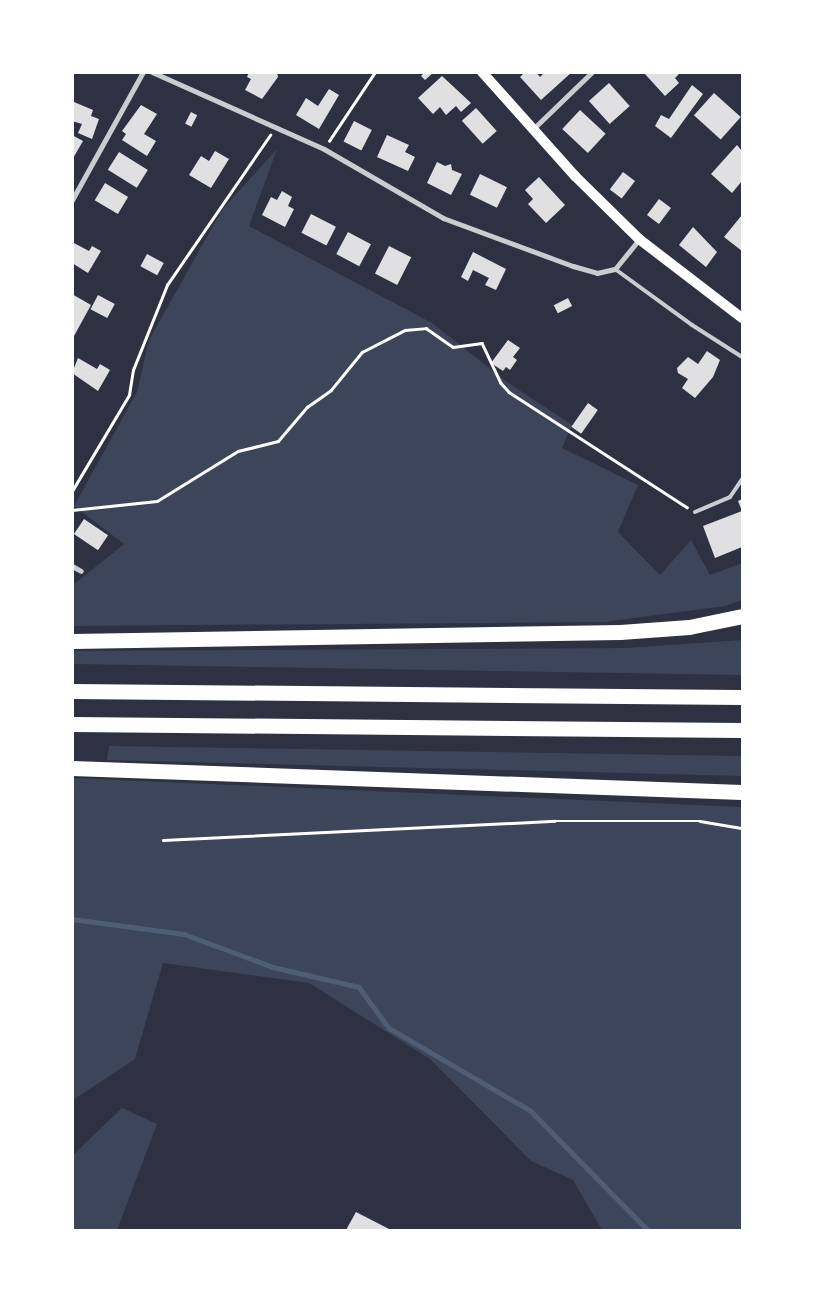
<!DOCTYPE html>
<html>
<head>
<meta charset="utf-8">
<style>
  body { margin:0 }
  #map { position:relative; width:815px; height:1303px; overflow:hidden; background:#2d3142; font-family:Commissioner,sans-serif }
  div>[style] { position:absolute }
  [style*='--x'] { left:calc(var(--x)*1px); top:calc(var(--y)*1px); width:calc(var(--w)*1px); rotate:calc(var(--a)*1deg) }
  .green>* { inset:0; background:#3c4559 }
  .stream>* { height:4.5px; margin:-2.25px; padding:0 2.25px; transform-origin:2.25px; border-radius:2.25px; background:#4f5d75 }
  .building>* { inset:0; background:#e0e0e3; transform-origin:0 0 }
  .path>* { height:2.5px; margin:-1.25px; padding:0 1.25px; transform-origin:1.25px; border-radius:1.25px; background:#fff }
  .service>* { height:4px; margin:-2px; padding:0 2px; transform-origin:2px; border-radius:2px; background:#caccd0 }
  .minor>* { height:5px; margin:-2.5px; padding:0 2.5px; transform-origin:2.5px; border-radius:2.5px; background:#caccd0 }
  .secondary>* { height:10px; margin:-5px; padding:0 5px; transform-origin:5px; border-radius:5px; background:#fff }
  .motorway>* { height:15px; margin:-7.5px; padding:0 7.5px; transform-origin:7.5px; border-radius:7.5px; background:#fff }
  span { translate:-50% -50%; white-space:nowrap; text-align:center; line-height:1.15; -webkit-text-stroke:4px #fff; paint-order:stroke }
  .frame { position:absolute; inset:0; border:74px solid #fff; pointer-events:none }
</style>
</head>
<body>
<div id="map">
  <div class="green">
    <i style="clip-path:polygon(277px 149px,249px 226px,432px 323px,507px 382px,572px 425px,562px 448px,638px 485px,618px 532px,660px 575px,691px 540px,710px 575px,742px 563px,742px 600px,725px 606px,604px 622px,73px 626px,73px 585px,124px 544px,74px 506px,137px 392px,149px 340px,222px 210px)"></i>
    <i style="clip-path:polygon(742px 640px,742px 675px,72px 664px,73px 651px,626px 648px)"></i>
    <i style="clip-path:polygon(109px 746px,742px 756px,742px 776px,107px 760px)"></i>
    <i style="clip-path:polygon(73px 778px,742px 807px,742px 1230px,602px 1230px,573px 1180px,531px 1161px,430px 1059px,309px 983px,163px 963px,135px 1059px,73px 1100px)"></i>
    <i style="clip-path:polygon(122px 1108px,157px 1124px,117px 1230px,73px 1230px,73px 1155px)"></i>
  </div>
  <div class="stream">
    <i style="--x:72;--y:919;--w:113;--a:7.6"></i>
    <i style="--x:184;--y:934;--w:95;--a:20.3"></i>
    <i style="--x:273;--y:967;--w:88;--a:13.1"></i>
    <i style="--x:359;--y:987;--w:51;--a:53.8"></i>
    <i style="--x:389;--y:1028;--w:164;--a:30.3"></i>
    <i style="--x:531;--y:1111;--w:167;--a:45.5"></i>
  </div>
  <div class="building">
    <i style="clip-path:polygon(249px 72px,277px 72px,278px 77px,262px 99px,245px 90px,251px 79px,247px 77px)"></i>
    <i style="clip-path:polygon(425px 72px,434px 72px,425px 80px,421px 76px)"></i>
    <i style="clip-path:polygon(525px 72px,536px 72px,540px 77px,545px 72px,572px 72px,541px 100px,520px 77px)"></i>
    <i style="clip-path:polygon(647px 72px,681px 72px,675px 78px,679px 83px,665px 96px,645px 74px)"></i>
    <i style="clip-path:polygon(442px 76px,471px 103px,461px 112px,456px 106px,446px 115px,440px 107px,433px 114px,418px 98px)"></i>
    <i style="left:609px;top:83px;width:31px;height:27px;rotate:48deg"></i>
    <i style="clip-path:polygon(692px 85px,703px 94px,671px 138px,655px 126px,661px 115px,669px 119px)"></i>
    <i style="clip-path:polygon(329px 89px,339px 95px,319px 129px,296px 115px,306px 98px,318px 106px)"></i>
    <i style="left:714px;top:93px;width:36px;height:30px;rotate:42deg"></i>
    <i style="clip-path:polygon(74px 102px,93px 110px,91px 116px,99px 119px,92px 139px,78px 133px,82px 124px,72px 121px)"></i>
    <i style="clip-path:polygon(141px 105px,157px 114px,144px 134px,156px 141px,147px 156px,122px 140px,126px 134px,122px 131px)"></i>
    <i style="left:476px;top:108px;width:31px;height:19px;rotate:48deg"></i>
    <i style="left:580px;top:110px;width:35px;height:26px;rotate:43deg"></i>
    <i style="left:191px;top:112px;width:7px;height:13px;rotate:27deg"></i>
    <i style="left:354px;top:121px;width:20px;height:23px;rotate:27deg"></i>
    <i style="clip-path:polygon(72px 135px,83px 141px,72px 160px)"></i>
    <i style="clip-path:polygon(387px 135px,409px 145px,405px 152px,415px 157px,408px 171px,377px 157px)"></i>
    <i style="clip-path:polygon(737px 145px,742px 151px,742px 181px,732px 193px,711px 174px)"></i>
    <i style="clip-path:polygon(215px 151px,229px 159px,211px 188px,189px 175px,201px 156px,209px 161px)"></i>
    <i style="left:119px;top:152px;width:34px;height:21px;rotate:32deg"></i>
    <i style="clip-path:polygon(437px 162px,445px 166px,451px 164px,452px 170px,462px 174px,451px 195px,427px 183px)"></i>
    <i style="left:623px;top:172px;width:15px;height:22px;rotate:37deg"></i>
    <i style="left:480px;top:174px;width:30px;height:23px;rotate:26deg"></i>
    <i style="clip-path:polygon(539px 177px,565px 205px,546px 223px,528px 204px,533px 199px,525px 190px)"></i>
    <i style="left:105px;top:183px;width:27px;height:20px;rotate:31deg"></i>
    <i style="clip-path:polygon(282px 191px,292px 197px,288px 206px,294px 209px,285px 227px,262px 215px,271px 197px,277px 200px)"></i>
    <i style="left:659px;top:199px;width:15px;height:20px;rotate:37deg"></i>
    <i style="left:311px;top:214px;width:28px;height:21px;rotate:27deg"></i>
    <i style="clip-path:polygon(742px 215px,742px 251px,724px 237px)"></i>
    <i style="clip-path:polygon(693px 227px,717px 252px,706px 267px,679px 245px)"></i>
    <i style="left:348px;top:232px;width:26px;height:25px;rotate:28deg"></i>
    <i style="clip-path:polygon(72px 242px,89px 251px,92px 246px,101px 251px,88px 273px,72px 263px)"></i>
    <i style="left:389px;top:246px;width:25px;height:31px;rotate:27deg"></i>
    <i style="clip-path:polygon(473px 252px,506px 269px,496px 290px,485px 285px,489px 278px,473px 270px,468px 281px,461px 277px)"></i>
    <i style="left:147px;top:254px;width:19px;height:14px;rotate:28deg"></i>
    <i style="clip-path:polygon(72px 294px,91px 305px,74px 336px,72px 335px)"></i>
    <i style="left:98px;top:295px;width:19px;height:16px;rotate:28deg"></i>
    <i style="left:568px;top:298px;width:9px;height:16px;rotate:63deg"></i>
    <i style="clip-path:polygon(508px 340px,520px 348px,513px 357px,517px 360px,510px 370px,506px 367px,503px 371px,491px 363px)"></i>
    <i style="clip-path:polygon(707px 351px,720px 360px,713px 377px,695px 398px,682px 388px,688px 379px,678px 373px,677px 368px,688px 357px,698px 364px)"></i>
    <i style="clip-path:polygon(78px 358px,97px 369px,100px 364px,110px 370px,98px 391px,72px 373px)"></i>
    <i style="left:588px;top:403px;width:12px;height:29px;rotate:35deg"></i>
    <i style="clip-path:polygon(742px 499px,742px 547px,715px 558px,703px 526px,742px 511px,738px 501px)"></i>
    <i style="left:84px;top:519px;width:29px;height:18px;rotate:34deg"></i>
    <i style="clip-path:polygon(356px 1212px,391px 1230px,346px 1230px)"></i>
  </div>
  <div class="path">
    <i style="--x:329;--y:141;--w:83;--a:-56.3"></i>
    <i style="--x:72;--y:491;--w:112;--a:-59.3"></i>
    <i style="--x:129;--y:395;--w:25;--a:-81"></i>
    <i style="--x:133;--y:370;--w:92;--a:-68.2"></i>
    <i style="--x:167;--y:285;--w:182;--a:-55.5"></i>
    <i style="--x:72;--y:510;--w:85;--a:-6"></i>
    <i style="--x:157;--y:501;--w:95;--a:-31.7"></i>
    <i style="--x:238;--y:451;--w:41;--a:-14"></i>
    <i style="--x:278;--y:441;--w:45;--a:-49.5"></i>
    <i style="--x:307;--y:407;--w:29;--a:-35"></i>
    <i style="--x:331;--y:390;--w:49;--a:-50.8"></i>
    <i style="--x:362;--y:352;--w:48;--a:-27.1"></i>
    <i style="--x:405;--y:330;--w:21;--a:-5"></i>
    <i style="--x:426;--y:328;--w:33;--a:35"></i>
    <i style="--x:453;--y:347;--w:29;--a:-8"></i>
    <i style="--x:482;--y:343;--w:44;--a:64.6"></i>
    <i style="--x:501;--y:383;--w:12;--a:48"></i>
    <i style="--x:509;--y:392;--w:212;--a:32.9"></i>
    <i style="--x:163;--y:840;--w:392;--a:-2.8"></i>
    <i style="--x:555;--y:821;--w:145;--a:0"></i>
    <i style="--x:700;--y:821;--w:43;--a:9.5"></i>
  </div>
  <div class="service">
    <i style="--x:615;--y:269;--w:95;--a:36"></i>
    <i style="--x:692;--y:325;--w:59;--a:32.6"></i>
    <i style="--x:695;--y:512;--w:38;--a:-23"></i>
    <i style="--x:730;--y:497;--w:22;--a:-56"></i>
  </div>
  <div class="minor">
    <i style="--x:152;--y:72;--w:188;--a:24.1"></i>
    <i style="--x:324;--y:149;--w:138;--a:30.1"></i>
    <i style="--x:443;--y:218;--w:139;--a:20.3"></i>
    <i style="--x:573;--y:266;--w:25;--a:16"></i>
    <i style="--x:597;--y:273;--w:18;--a:-13"></i>
    <i style="--x:615;--y:269;--w:38;--a:-51"></i>
    <i style="--x:533;--y:129;--w:82;--a:-44"></i>
    <i style="--x:72;--y:200;--w:146;--a:-61"></i>
    <i style="--x:72;--y:566;--w:10;--a:29"></i>
  </div>
  <div class="secondary">
    <i style="--x:482;--y:72;--w:140;--a:48.2"></i>
    <i style="--x:575;--y:176;--w:90;--a:44.5"></i>
    <i style="--x:639;--y:239;--w:130;--a:37.5"></i>
  </div>
  <div class="motorway">
    <i style="--x:72;--y:641;--w:548;--a:-0.94"></i>
    <i style="--x:620;--y:632;--w:69;--a:-4.1"></i>
    <i style="--x:689;--y:627;--w:54;--a:-11.7"></i>
    <i style="--x:72;--y:691;--w:670;--a:0.51"></i>
    <i style="--x:72;--y:724;--w:670;--a:0.51"></i>
    <i style="--x:72;--y:768;--w:670;--a:2.05"></i>
  </div>
  <div class="frame"></div>
</div>
</body>
</html>
